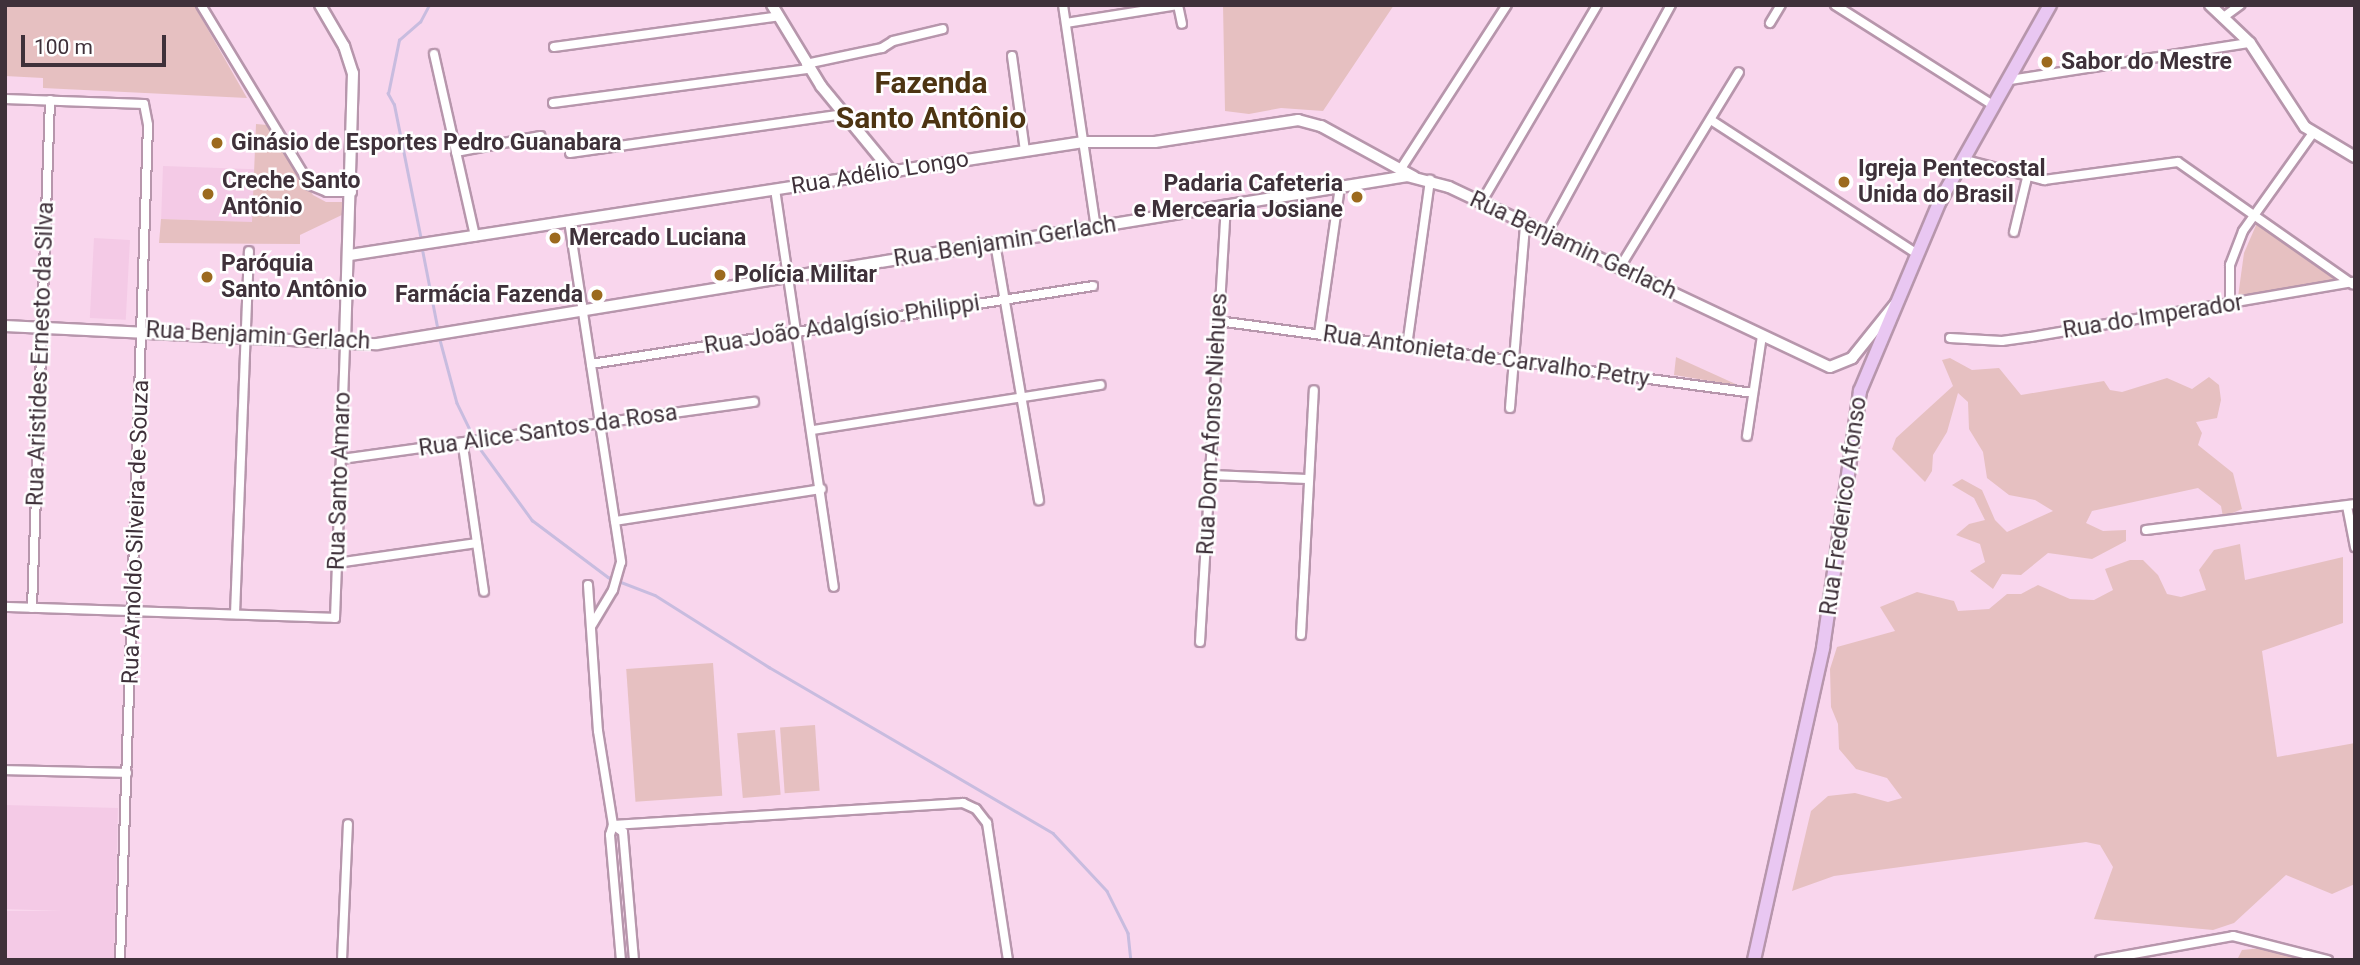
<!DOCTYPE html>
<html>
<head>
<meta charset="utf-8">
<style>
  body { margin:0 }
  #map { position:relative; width:2360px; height:965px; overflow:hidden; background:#f9d6ed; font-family:Roboto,sans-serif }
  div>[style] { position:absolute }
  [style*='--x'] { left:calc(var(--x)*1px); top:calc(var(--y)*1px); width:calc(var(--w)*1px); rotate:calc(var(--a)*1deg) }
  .built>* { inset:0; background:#f4cae6; transform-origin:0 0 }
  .green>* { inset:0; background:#e6c0c1; transform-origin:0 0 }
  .stream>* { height:2.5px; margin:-1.25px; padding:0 1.25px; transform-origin:1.25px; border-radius:1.25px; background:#c8bcdf }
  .roads { filter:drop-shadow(2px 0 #b796ac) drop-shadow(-2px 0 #b796ac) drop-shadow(0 2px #b796ac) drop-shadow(0 -2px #b796ac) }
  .street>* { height:8px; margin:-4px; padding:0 4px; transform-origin:4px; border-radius:4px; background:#fff }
  .secondary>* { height:10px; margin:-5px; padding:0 5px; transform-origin:5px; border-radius:5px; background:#fff }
  .primary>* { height:12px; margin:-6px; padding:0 6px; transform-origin:6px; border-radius:6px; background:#e9c7f2 }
  .dots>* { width:19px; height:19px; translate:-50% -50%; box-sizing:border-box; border:4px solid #fff; border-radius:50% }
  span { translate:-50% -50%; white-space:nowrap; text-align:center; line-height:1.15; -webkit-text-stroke:5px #fff; paint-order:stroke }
  .poi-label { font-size:23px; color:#3f313a; font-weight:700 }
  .left { translate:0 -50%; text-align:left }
  .right { translate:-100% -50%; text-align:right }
  .street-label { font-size:23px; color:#3f313a }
  .district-label { font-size:30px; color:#4d3412; font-weight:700 }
  .frame { position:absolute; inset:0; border:7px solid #3f313a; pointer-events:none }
  .scale { position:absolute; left:21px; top:35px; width:145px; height:32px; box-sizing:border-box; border:4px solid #3f313a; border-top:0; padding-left:9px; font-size:21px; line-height:24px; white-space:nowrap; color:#3f313a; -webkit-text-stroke:5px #fff; paint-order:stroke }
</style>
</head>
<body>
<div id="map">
  <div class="built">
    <i style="left:163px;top:166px;width:92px;height:53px;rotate:2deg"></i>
    <i style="left:94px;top:238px;width:36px;height:80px;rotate:3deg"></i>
    <i style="clip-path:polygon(5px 805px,118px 808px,114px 960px,5px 960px,5px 911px,62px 911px,5px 909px)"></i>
  </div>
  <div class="green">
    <i style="clip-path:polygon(5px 5px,194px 5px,247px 98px,43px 88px,43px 78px,5px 76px)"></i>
    <i style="clip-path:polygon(1223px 5px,1394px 5px,1323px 111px,1281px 108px,1249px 114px,1225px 111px)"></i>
    <i style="clip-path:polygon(256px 124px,267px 125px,313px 195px,326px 202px,346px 202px,346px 213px,300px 235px,300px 244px,159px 243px,161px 219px,252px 222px)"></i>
    <i style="clip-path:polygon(2257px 223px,2340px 280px,2238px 297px,2244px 253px)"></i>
    <i style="clip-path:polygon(1676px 357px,1740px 386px,1674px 375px)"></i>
    <i style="clip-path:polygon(1950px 358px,1972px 370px,1999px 368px,2021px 395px,2104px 381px,2110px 390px,2122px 392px,2167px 378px,2192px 389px,2209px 377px,2219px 385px,2221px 400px,2217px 418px,2196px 422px,2202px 433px,2198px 445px,2233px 473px,2242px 509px,2223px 517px,2221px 506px,2198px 488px,2092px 511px,2086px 523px,2103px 531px,2126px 530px,2126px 541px,2092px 559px,2048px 553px,2021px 575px,2002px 574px,1993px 589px,1970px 571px,1985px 562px,1980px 544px,1956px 535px,1969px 524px,1985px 520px,1974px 498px,1952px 485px,1962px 479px,1982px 490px,1995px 520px,2007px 532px,2053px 511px,2035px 500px,2009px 495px,1987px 478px,1983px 452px,1969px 429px,1968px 402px,1958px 393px,1947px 432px,1933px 455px,1932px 471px,1925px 482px,1892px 449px,1896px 438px,1953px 386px,1942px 360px)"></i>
    <i style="clip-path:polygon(2240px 544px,2245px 580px,2343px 557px,2343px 623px,2262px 651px,2277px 757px,2355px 743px,2355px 884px,2332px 894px,2286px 875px,2234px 923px,2213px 930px,2094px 919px,2113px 867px,2100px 845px,2086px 842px,1834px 876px,1792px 891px,1811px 811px,1828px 796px,1855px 793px,1888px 802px,1902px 798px,1887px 778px,1856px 769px,1839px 749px,1838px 724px,1831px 707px,1830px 669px,1837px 647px,1895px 631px,1880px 607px,1917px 592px,1954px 601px,1958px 611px,1989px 609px,2007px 594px,2021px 594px,2038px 585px,2070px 599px,2094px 600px,2113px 590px,2105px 569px,2130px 560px,2143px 560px,2158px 575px,2167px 594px,2181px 597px,2206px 590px,2199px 570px,2214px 550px)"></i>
    <i style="left:713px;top:663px;width:133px;height:87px;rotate:86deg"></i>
    <i style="left:815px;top:725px;width:66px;height:35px;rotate:86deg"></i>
    <i style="left:775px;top:730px;width:65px;height:38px;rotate:85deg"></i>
    <i style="clip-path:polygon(2262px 948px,2303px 958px,2305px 960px,2237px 960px,2242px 950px)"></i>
  </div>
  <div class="stream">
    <i style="--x:421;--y:240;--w:138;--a:-101.3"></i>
    <i style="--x:394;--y:105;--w:13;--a:-119"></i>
    <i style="--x:388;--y:94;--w:55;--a:-78.5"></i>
    <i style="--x:399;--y:40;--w:28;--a:-41"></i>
    <i style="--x:420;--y:22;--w:19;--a:-62"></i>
    <i style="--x:422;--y:247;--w:84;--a:79"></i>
    <i style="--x:439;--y:336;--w:69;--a:75"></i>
    <i style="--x:457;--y:403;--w:37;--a:64"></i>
    <i style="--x:481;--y:450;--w:87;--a:53.9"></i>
    <i style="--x:532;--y:520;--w:95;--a:36.9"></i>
    <i style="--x:608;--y:577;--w:50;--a:21"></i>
    <i style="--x:655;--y:595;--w:135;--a:32.3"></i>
    <i style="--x:769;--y:667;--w:329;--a:30.3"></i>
    <i style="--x:1053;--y:833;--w:79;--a:47"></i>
    <i style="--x:1107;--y:891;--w:47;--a:63.4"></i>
    <i style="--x:1128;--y:933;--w:27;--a:84"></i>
  </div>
  <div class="roads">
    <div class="street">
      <i style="--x:201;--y:5;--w:210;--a:58.8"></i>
      <i style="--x:310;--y:185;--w:18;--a:22"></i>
      <i style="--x:327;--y:192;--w:25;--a:0"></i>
      <i style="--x:1063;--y:5;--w:225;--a:81.6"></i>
      <i style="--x:1178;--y:5;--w:19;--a:78"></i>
      <i style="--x:1835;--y:5;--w:188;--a:32.4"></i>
      <i style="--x:2225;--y:16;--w:19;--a:-36"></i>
      <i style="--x:1066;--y:23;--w:113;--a:-9.1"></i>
      <i style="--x:1770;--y:23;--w:21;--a:-59"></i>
      <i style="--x:554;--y:47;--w:227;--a:-7.8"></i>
      <i style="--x:434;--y:54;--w:187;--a:77.3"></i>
      <i style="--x:1012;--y:56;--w:96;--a:82.2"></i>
      <i style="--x:806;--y:64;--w:78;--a:-11.9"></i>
      <i style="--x:882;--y:48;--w:13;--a:-32"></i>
      <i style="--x:893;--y:41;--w:51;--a:-13.5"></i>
      <i style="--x:2010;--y:80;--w:243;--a:-8.8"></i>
      <i style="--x:5;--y:99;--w:139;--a:2.1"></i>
      <i style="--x:144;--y:104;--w:21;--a:79"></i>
      <i style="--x:148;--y:125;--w:835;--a:91.92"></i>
      <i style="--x:553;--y:103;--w:258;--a:-7.6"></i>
      <i style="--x:1711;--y:120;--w:244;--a:33"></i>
      <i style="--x:456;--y:152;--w:86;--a:-10.7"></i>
      <i style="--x:570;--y:153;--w:277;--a:-8.1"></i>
      <i style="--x:1962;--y:159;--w:85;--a:14.4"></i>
      <i style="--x:2044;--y:180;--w:135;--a:-7.7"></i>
      <i style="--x:2178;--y:162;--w:213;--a:35"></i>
      <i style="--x:1402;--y:167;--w:193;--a:-57.1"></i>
      <i style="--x:775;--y:189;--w:402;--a:81.6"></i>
      <i style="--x:1481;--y:203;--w:229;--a:-59.6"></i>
      <i style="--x:569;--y:221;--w:345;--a:81.3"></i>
      <i style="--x:621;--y:562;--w:29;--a:106"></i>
      <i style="--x:613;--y:590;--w:41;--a:121"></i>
      <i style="--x:2014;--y:232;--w:56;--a:-76.5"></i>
      <i style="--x:1546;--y:234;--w:261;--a:-61.4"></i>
      <i style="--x:995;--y:243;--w:261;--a:80.3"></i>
      <i style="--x:1620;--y:267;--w:228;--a:-58.6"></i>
      <i style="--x:2230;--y:305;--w:40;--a:-90"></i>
      <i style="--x:2230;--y:265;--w:36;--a:-69"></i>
      <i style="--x:2243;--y:231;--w:120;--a:-54.5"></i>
      <i style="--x:1218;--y:321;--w:540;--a:7.66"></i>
      <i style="--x:1319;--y:334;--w:149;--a:-81.9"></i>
      <i style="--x:1950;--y:338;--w:52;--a:3.3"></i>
      <i style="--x:2002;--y:341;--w:29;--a:-8"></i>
      <i style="--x:2031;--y:337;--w:328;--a:-9.7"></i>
      <i style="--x:1407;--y:346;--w:168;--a:-82.1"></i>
      <i style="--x:591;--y:364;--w:508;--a:-8.83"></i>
      <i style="--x:1510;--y:408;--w:185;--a:-85.3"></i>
      <i style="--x:813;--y:430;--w:291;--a:-8.9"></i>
      <i style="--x:1747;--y:436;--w:101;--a:-81.5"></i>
      <i style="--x:463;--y:446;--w:147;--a:81.8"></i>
      <i style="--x:342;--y:459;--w:416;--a:-7.9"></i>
      <i style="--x:1210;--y:475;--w:99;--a:2.3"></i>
      <i style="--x:2347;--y:506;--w:42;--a:79"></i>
      <i style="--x:615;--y:521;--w:209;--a:-8.8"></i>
      <i style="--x:2146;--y:530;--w:211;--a:-7.1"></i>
      <i style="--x:337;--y:563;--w:141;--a:-8.1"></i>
      <i style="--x:588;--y:585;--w:146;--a:86.1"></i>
      <i style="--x:598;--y:731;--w:95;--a:80.9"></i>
      <i style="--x:613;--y:825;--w:10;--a:107"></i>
      <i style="--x:610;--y:835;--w:125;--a:85"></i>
      <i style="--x:5;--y:607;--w:330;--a:1.9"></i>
      <i style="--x:335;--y:618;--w:274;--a:-87.9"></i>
      <i style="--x:32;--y:608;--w:508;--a:-87.97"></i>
      <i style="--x:235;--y:614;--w:363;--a:-87.8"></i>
      <i style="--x:1301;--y:635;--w:245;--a:-87"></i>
      <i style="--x:1200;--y:642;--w:438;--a:-86.6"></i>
      <i style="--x:5;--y:770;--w:122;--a:1.4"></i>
      <i style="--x:613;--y:825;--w:351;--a:-3.6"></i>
      <i style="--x:963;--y:803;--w:14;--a:25"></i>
      <i style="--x:976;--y:809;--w:18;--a:52"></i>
      <i style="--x:987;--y:823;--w:139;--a:81.3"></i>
      <i style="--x:613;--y:825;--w:12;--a:35"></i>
      <i style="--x:623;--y:832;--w:128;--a:85.1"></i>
      <i style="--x:342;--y:960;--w:136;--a:-87.5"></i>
      <i style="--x:2100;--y:960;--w:135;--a:-10.2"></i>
      <i style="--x:2233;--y:936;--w:98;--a:14.2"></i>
    </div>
    <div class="secondary">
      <i style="--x:320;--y:5;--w:48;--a:59.7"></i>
      <i style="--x:344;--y:46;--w:28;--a:72"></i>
      <i style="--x:353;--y:73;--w:271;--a:91.7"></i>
      <i style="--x:772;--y:5;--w:95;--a:58.8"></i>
      <i style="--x:821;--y:86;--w:110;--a:50.5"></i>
      <i style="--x:2210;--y:5;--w:55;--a:43.5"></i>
      <i style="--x:2250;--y:43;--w:100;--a:56.8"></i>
      <i style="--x:2305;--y:127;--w:58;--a:31"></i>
      <i style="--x:350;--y:255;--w:742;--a:-8.76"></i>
      <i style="--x:1083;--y:142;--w:72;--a:0"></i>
      <i style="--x:1155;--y:142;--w:145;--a:-8.7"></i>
      <i style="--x:1298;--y:120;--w:24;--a:15"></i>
      <i style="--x:1321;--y:126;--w:106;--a:28.7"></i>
      <i style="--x:5;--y:326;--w:372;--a:2.8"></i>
      <i style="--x:377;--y:344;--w:1044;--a:-9.26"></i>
      <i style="--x:1407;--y:176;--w:43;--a:14.7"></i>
      <i style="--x:1449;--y:187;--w:421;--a:25.3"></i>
      <i style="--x:1830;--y:367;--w:24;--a:-22"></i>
      <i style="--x:1852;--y:358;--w:70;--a:-51.3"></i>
    </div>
    <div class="primary">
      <i style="--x:1754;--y:960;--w:320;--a:-77.5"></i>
      <i style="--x:1823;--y:648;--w:260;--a:-81.8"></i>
      <i style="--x:1860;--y:391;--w:206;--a:-67.2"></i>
      <i style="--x:1940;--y:201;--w:225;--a:-60.7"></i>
    </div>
  </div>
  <div class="dots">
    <i style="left:2047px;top:62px;background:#9c6a1e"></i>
    <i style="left:217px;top:143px;background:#9c6a1e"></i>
    <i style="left:1844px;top:182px;background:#9c6a1e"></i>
    <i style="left:208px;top:194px;background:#9c6a1e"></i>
    <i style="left:1357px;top:197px;background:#9c6a1e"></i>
    <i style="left:555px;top:238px;background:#9c6a1e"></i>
    <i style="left:720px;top:275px;background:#9c6a1e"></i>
    <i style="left:207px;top:277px;background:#9c6a1e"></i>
    <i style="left:597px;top:295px;background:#9c6a1e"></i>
  </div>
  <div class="poi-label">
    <span class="left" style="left:2061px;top:62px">Sabor do Mestre</span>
    <span class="left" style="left:231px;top:143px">Ginásio de Esportes Pedro Guanabara</span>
    <span class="left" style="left:1858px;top:182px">Igreja Pentecostal<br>Unida do Brasil</span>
    <span class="left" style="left:222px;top:194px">Creche Santo<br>Antônio</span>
    <span class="right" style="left:1343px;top:197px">Padaria Cafeteria<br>e Mercearia Josiane</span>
    <span class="left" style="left:569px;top:238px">Mercado Luciana</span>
    <span class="left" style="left:221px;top:277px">Paróquia<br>Santo Antônio</span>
    <span class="left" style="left:734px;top:275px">Polícia Militar</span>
    <span class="right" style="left:583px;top:295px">Farmácia Fazenda</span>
  </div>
  <div class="street-label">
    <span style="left:880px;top:173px;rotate:-9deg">Rua Adélio Longo</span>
    <span style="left:1005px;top:242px;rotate:-9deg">Rua Benjamin Gerlach</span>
    <span style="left:1573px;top:246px;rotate:25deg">Rua Benjamin Gerlach</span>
    <span style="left:2153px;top:317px;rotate:-9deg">Rua do Imperador</span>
    <span style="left:842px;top:325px;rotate:-9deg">Rua João Adalgísio Philippi</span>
    <span style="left:258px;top:336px;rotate:3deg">Rua Benjamin Gerlach</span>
    <span style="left:41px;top:354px;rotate:-88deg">Rua Aristides Ernesto da Silva</span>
    <span style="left:1486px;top:357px;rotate:8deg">Rua Antonieta de Carvalho Petry</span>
    <span style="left:1213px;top:424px;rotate:-87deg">Rua Dom Afonso Niehues</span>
    <span style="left:548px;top:431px;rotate:-8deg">Rua Alice Santos da Rosa</span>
    <span style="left:340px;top:481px;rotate:-88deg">Rua Santo Amaro</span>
    <span style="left:1844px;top:506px;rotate:-82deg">Rua Frederico Afonso</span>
    <span style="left:136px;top:532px;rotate:-88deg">Rua Arnoldo Silveira de Souza</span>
  </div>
  <div class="district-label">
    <span style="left:931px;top:100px">Fazenda<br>Santo Antônio</span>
  </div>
  <div class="frame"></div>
  <div class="scale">100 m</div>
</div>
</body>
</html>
